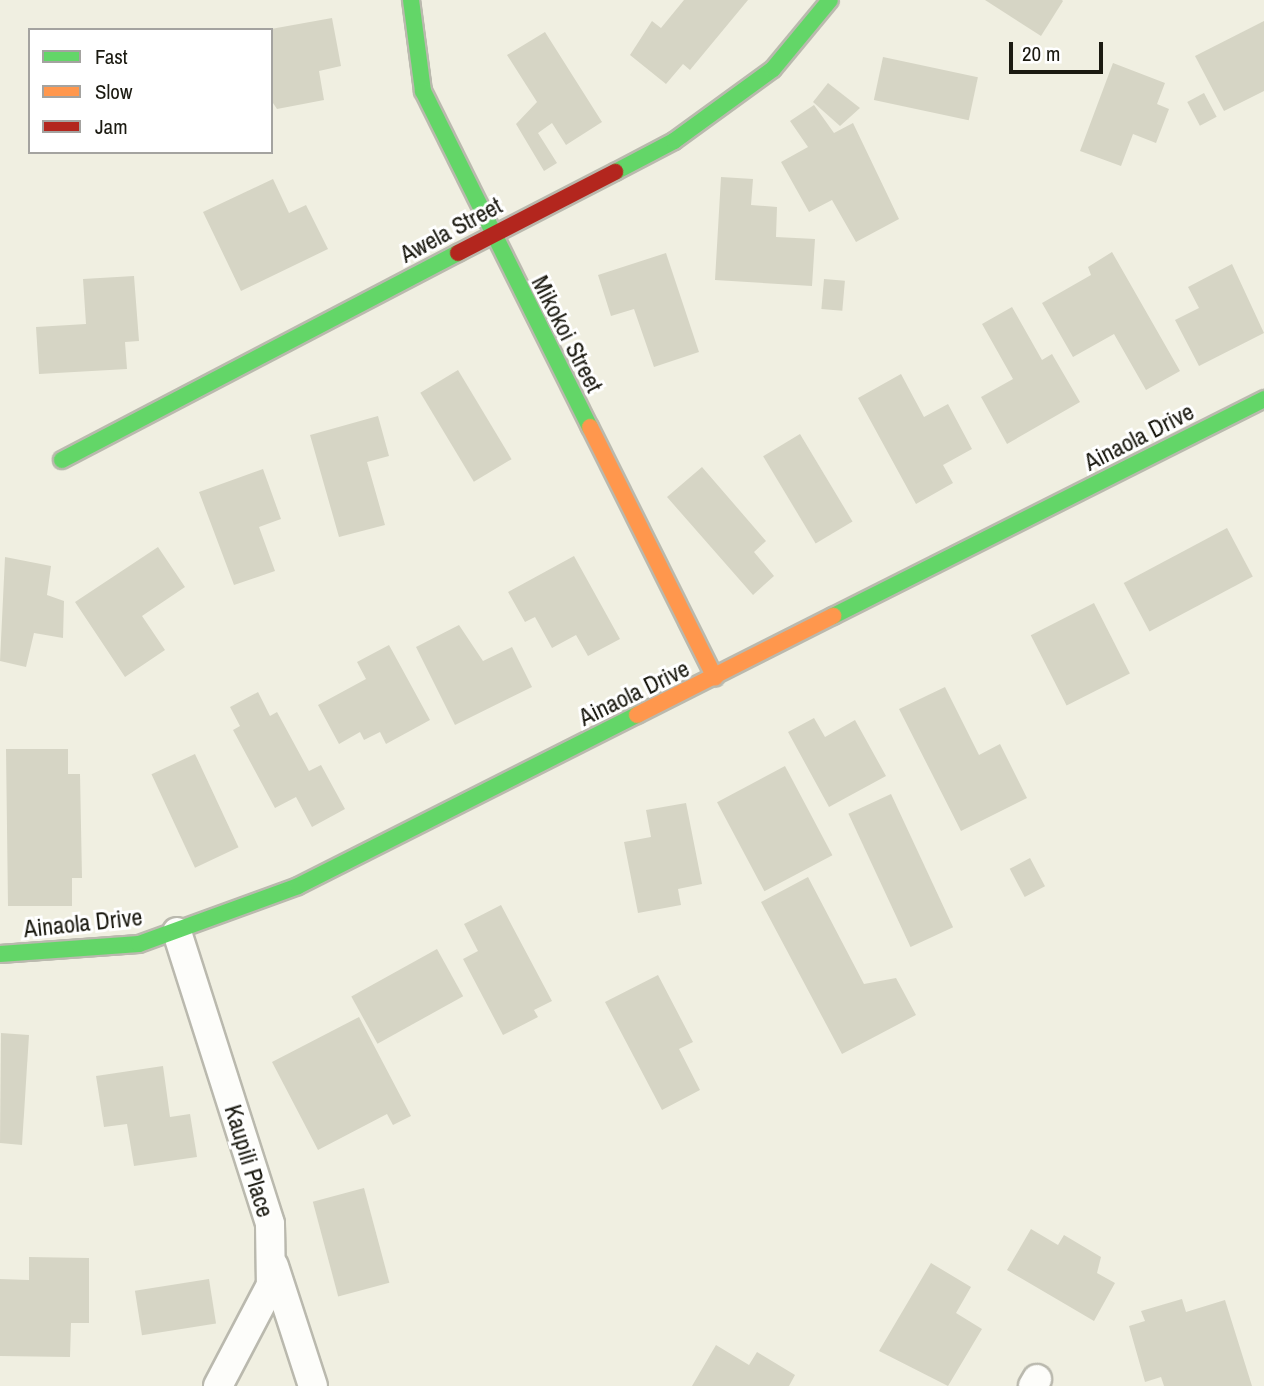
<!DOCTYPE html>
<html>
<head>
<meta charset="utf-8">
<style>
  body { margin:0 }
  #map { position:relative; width:1264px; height:1386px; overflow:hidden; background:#f0efe1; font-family:"Archivo Narrow",sans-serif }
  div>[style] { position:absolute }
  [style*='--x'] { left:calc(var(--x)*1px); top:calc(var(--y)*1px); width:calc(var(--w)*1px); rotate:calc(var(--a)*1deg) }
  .building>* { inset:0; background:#d6d5c5; transform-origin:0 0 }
  .roads { filter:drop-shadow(2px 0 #bab9ae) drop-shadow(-2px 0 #bab9ae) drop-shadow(0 2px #bab9ae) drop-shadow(0 -2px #bab9ae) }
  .street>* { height:28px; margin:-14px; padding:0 14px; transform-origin:14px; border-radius:14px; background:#fdfdfa }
  .fast>* { height:16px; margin:-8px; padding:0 8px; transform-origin:8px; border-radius:8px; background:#63d668 }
  .slow>* { height:16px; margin:-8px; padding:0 8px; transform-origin:8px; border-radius:8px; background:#ff974d }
  .jam>* { height:16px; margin:-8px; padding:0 8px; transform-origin:8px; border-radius:8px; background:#b3261e }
  span { translate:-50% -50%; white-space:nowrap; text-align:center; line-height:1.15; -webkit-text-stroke:6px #fff; paint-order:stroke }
  .street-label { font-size:24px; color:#1b1a11 }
  .legend { position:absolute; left:28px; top:28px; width:245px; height:126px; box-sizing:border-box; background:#fff; border:2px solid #a4a3a0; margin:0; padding:9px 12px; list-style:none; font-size:21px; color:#1b1a11 }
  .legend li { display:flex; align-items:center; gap:14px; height:35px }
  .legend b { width:35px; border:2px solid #a4a3a0 }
  .scale { position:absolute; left:1009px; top:42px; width:94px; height:32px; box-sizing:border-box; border:4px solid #1b1a11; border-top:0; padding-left:9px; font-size:21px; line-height:24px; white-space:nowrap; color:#1b1a11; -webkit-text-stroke:5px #fff; paint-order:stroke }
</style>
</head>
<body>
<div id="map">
  <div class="building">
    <i style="clip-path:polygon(684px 0,748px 0,690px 70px,683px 64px,666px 84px,630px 55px,652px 21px,661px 28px)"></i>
    <i style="clip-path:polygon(985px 0,1062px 0,1063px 1px,1041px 36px)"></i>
    <i style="clip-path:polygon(332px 18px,341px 66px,319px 71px,324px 100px,277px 109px,271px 100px,271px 29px)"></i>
    <i style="clip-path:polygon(1264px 21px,1264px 91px,1224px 111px,1195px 56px)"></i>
    <i style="clip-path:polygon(545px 32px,602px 122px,566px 145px,552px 123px,538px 133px,557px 163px,544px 171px,516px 124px,537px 102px,507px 55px)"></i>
    <i style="left:883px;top:57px;width:97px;height:44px;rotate:12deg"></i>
    <i style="clip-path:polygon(1113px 63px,1165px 83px,1157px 104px,1169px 109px,1156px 143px,1133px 134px,1121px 166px,1080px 151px)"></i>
    <i style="clip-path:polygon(828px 83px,860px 108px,840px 126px,813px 102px)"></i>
    <i style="left:1204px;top:93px;width:27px;height:19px;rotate:62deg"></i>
    <i style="clip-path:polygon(814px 105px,834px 133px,853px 123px,899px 219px,856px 242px,832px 200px,809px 212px,781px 162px,808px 147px,790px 121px)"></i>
    <i style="clip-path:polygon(721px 177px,753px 179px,751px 205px,777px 207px,776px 237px,815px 239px,812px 286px,715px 280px)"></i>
    <i style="clip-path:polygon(273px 179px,289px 213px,306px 205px,328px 249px,241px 291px,203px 212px)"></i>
    <i style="clip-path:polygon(1112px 252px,1180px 371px,1146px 390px,1114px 334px,1073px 357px,1042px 303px,1091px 275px,1088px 267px)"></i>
    <i style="clip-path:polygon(666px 253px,699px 352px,654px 367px,634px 309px,611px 316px,598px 275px)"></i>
    <i style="clip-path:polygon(1232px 264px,1264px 333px,1199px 366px,1175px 320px,1199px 308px,1188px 287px)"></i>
    <i style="clip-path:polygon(134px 276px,139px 341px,125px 342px,127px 369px,39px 374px,36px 327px,86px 324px,83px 279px)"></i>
    <i style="left:824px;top:279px;width:21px;height:30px;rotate:5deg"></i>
    <i style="clip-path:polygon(1012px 307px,1042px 360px,1052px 354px,1080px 402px,1007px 444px,981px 397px,1013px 379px,982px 324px)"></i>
    <i style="left:458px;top:370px;width:104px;height:44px;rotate:59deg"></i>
    <i style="clip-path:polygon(901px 374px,924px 417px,948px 404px,972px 449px,943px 465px,953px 483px,916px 504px,858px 398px)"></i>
    <i style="clip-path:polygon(378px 416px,389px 456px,367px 462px,385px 525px,339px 537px,310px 435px)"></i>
    <i style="left:800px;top:434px;width:102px;height:43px;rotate:59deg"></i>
    <i style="clip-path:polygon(702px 467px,766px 541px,754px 552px,774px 576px,753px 595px,667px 497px)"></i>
    <i style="clip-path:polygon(263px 469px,281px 519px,259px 527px,275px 571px,234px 585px,199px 492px)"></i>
    <i style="left:1227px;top:528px;width:55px;height:117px;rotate:62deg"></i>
    <i style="clip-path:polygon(158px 547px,185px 587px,142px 616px,165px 650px,125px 677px,75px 602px)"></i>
    <i style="clip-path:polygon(574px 556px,620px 639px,588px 656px,576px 635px,552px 648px,535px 617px,525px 622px,508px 592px)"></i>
    <i style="clip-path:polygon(5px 557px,51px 566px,47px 595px,64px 601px,63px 638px,34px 633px,26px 667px,0 661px)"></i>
    <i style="left:1094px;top:603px;width:79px;height:71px;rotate:63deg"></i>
    <i style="clip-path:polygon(459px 625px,483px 661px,512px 647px,532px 687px,455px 725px,416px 647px)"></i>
    <i style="clip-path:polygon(389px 645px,430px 720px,386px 744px,380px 732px,364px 740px,360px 732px,339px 744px,318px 705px,366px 679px,357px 662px)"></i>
    <i style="clip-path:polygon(945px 687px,979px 755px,1000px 744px,1027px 798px,961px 831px,899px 709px)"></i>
    <i style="clip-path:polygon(258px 692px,270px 716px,277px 712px,309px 771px,321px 765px,345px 809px,312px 827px,296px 797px,275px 808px,233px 730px,240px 726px,230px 707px)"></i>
    <i style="clip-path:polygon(814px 718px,825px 737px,855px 720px,886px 776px,829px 807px,788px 732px)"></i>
    <i style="clip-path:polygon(6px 749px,68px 749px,68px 774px,80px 774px,82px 878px,72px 878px,72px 906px,8px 906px)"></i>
    <i style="left:195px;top:754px;width:103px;height:48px;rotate:65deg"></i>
    <i style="left:785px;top:766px;width:101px;height:77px;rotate:62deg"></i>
    <i style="left:891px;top:794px;width:147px;height:47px;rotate:65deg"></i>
    <i style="clip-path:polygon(686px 803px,702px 884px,678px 889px,681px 905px,638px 913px,624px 842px,651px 837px,646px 810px)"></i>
    <i style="left:1030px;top:858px;width:32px;height:23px;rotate:62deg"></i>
    <i style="clip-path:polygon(808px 877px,864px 984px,896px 978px,916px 1015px,842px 1054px,761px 902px)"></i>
    <i style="clip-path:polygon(501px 905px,552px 1001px,534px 1010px,538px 1017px,503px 1035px,463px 959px,478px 951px,464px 924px)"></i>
    <i style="left:437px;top:949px;width:54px;height:98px;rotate:61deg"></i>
    <i style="clip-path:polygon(658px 975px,693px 1042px,679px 1049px,700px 1090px,662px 1110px,605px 1002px)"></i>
    <i style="clip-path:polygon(359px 1017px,411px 1116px,393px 1125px,387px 1114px,318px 1150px,272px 1062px)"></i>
    <i style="clip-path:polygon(1px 1033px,29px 1035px,22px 1145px,0 1143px)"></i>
    <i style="clip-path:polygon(163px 1066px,170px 1117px,190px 1114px,197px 1157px,134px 1166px,127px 1124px,104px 1127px,96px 1076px)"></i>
    <i style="left:364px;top:1188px;width:98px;height:53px;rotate:75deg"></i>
    <i style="clip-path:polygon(1031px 1229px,1058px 1245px,1064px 1235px,1101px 1257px,1097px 1273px,1115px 1283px,1094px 1321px,1007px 1270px)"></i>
    <i style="clip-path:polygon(29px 1257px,89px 1258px,89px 1323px,71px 1323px,70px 1357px,0 1356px,0 1279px,29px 1280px)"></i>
    <i style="clip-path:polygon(931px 1263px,971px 1287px,956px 1313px,982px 1329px,948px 1386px,879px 1351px)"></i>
    <i style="left:209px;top:1279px;width:45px;height:75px;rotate:81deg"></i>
    <i style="clip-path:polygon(1182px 1299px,1186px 1312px,1225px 1300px,1252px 1386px,1164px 1386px,1161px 1377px,1145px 1382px,1129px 1326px,1145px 1321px,1141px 1311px)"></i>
    <i style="clip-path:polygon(716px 1345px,749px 1365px,757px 1352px,795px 1375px,789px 1386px,692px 1386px)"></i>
  </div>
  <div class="roads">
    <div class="street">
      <i style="--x:177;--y:932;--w:306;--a:72.3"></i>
      <i style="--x:270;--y:1224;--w:61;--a:89.1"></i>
      <i style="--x:271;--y:1285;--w:114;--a:117.7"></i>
      <i style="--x:274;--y:1266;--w:126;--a:72"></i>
      <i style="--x:1033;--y:1386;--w:8;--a:-60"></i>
    </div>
    <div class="fast">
      <i style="--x:411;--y:0;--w:92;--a:82.5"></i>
      <i style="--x:423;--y:91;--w:375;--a:63.6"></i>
      <i style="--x:615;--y:172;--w:67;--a:-27.7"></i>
      <i style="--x:674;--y:141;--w:122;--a:-36"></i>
      <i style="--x:773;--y:69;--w:89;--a:-50.4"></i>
      <i style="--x:62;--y:460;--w:447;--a:-27.6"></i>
      <i style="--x:833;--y:616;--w:483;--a:-26.7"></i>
      <i style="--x:0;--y:954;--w:139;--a:-4.1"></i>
      <i style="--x:139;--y:944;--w:169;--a:-20"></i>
      <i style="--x:298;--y:886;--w:380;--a:-26.8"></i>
    </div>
    <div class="slow">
      <i style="--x:590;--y:427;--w:280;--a:63.5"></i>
      <i style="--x:637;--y:715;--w:220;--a:-26.8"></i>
    </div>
    <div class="jam">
      <i style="--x:458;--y:253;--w:177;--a:-27.3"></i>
    </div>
  </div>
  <div class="street-label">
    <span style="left:451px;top:230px;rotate:-28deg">Awela Street</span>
    <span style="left:567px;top:334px;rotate:63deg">Mikokoi Street</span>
    <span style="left:1139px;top:437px;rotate:-27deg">Ainaola Drive</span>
    <span style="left:634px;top:693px;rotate:-26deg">Ainaola Drive</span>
    <span style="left:83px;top:923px;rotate:-6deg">Ainaola Drive</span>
    <span style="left:249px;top:1161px;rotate:73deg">Kaupili Place</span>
  </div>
  <ul class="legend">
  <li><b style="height:9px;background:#63d668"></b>Fast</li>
  <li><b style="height:9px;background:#ff974d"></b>Slow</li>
  <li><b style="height:9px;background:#b3261e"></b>Jam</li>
  </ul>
  <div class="scale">20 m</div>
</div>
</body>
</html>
